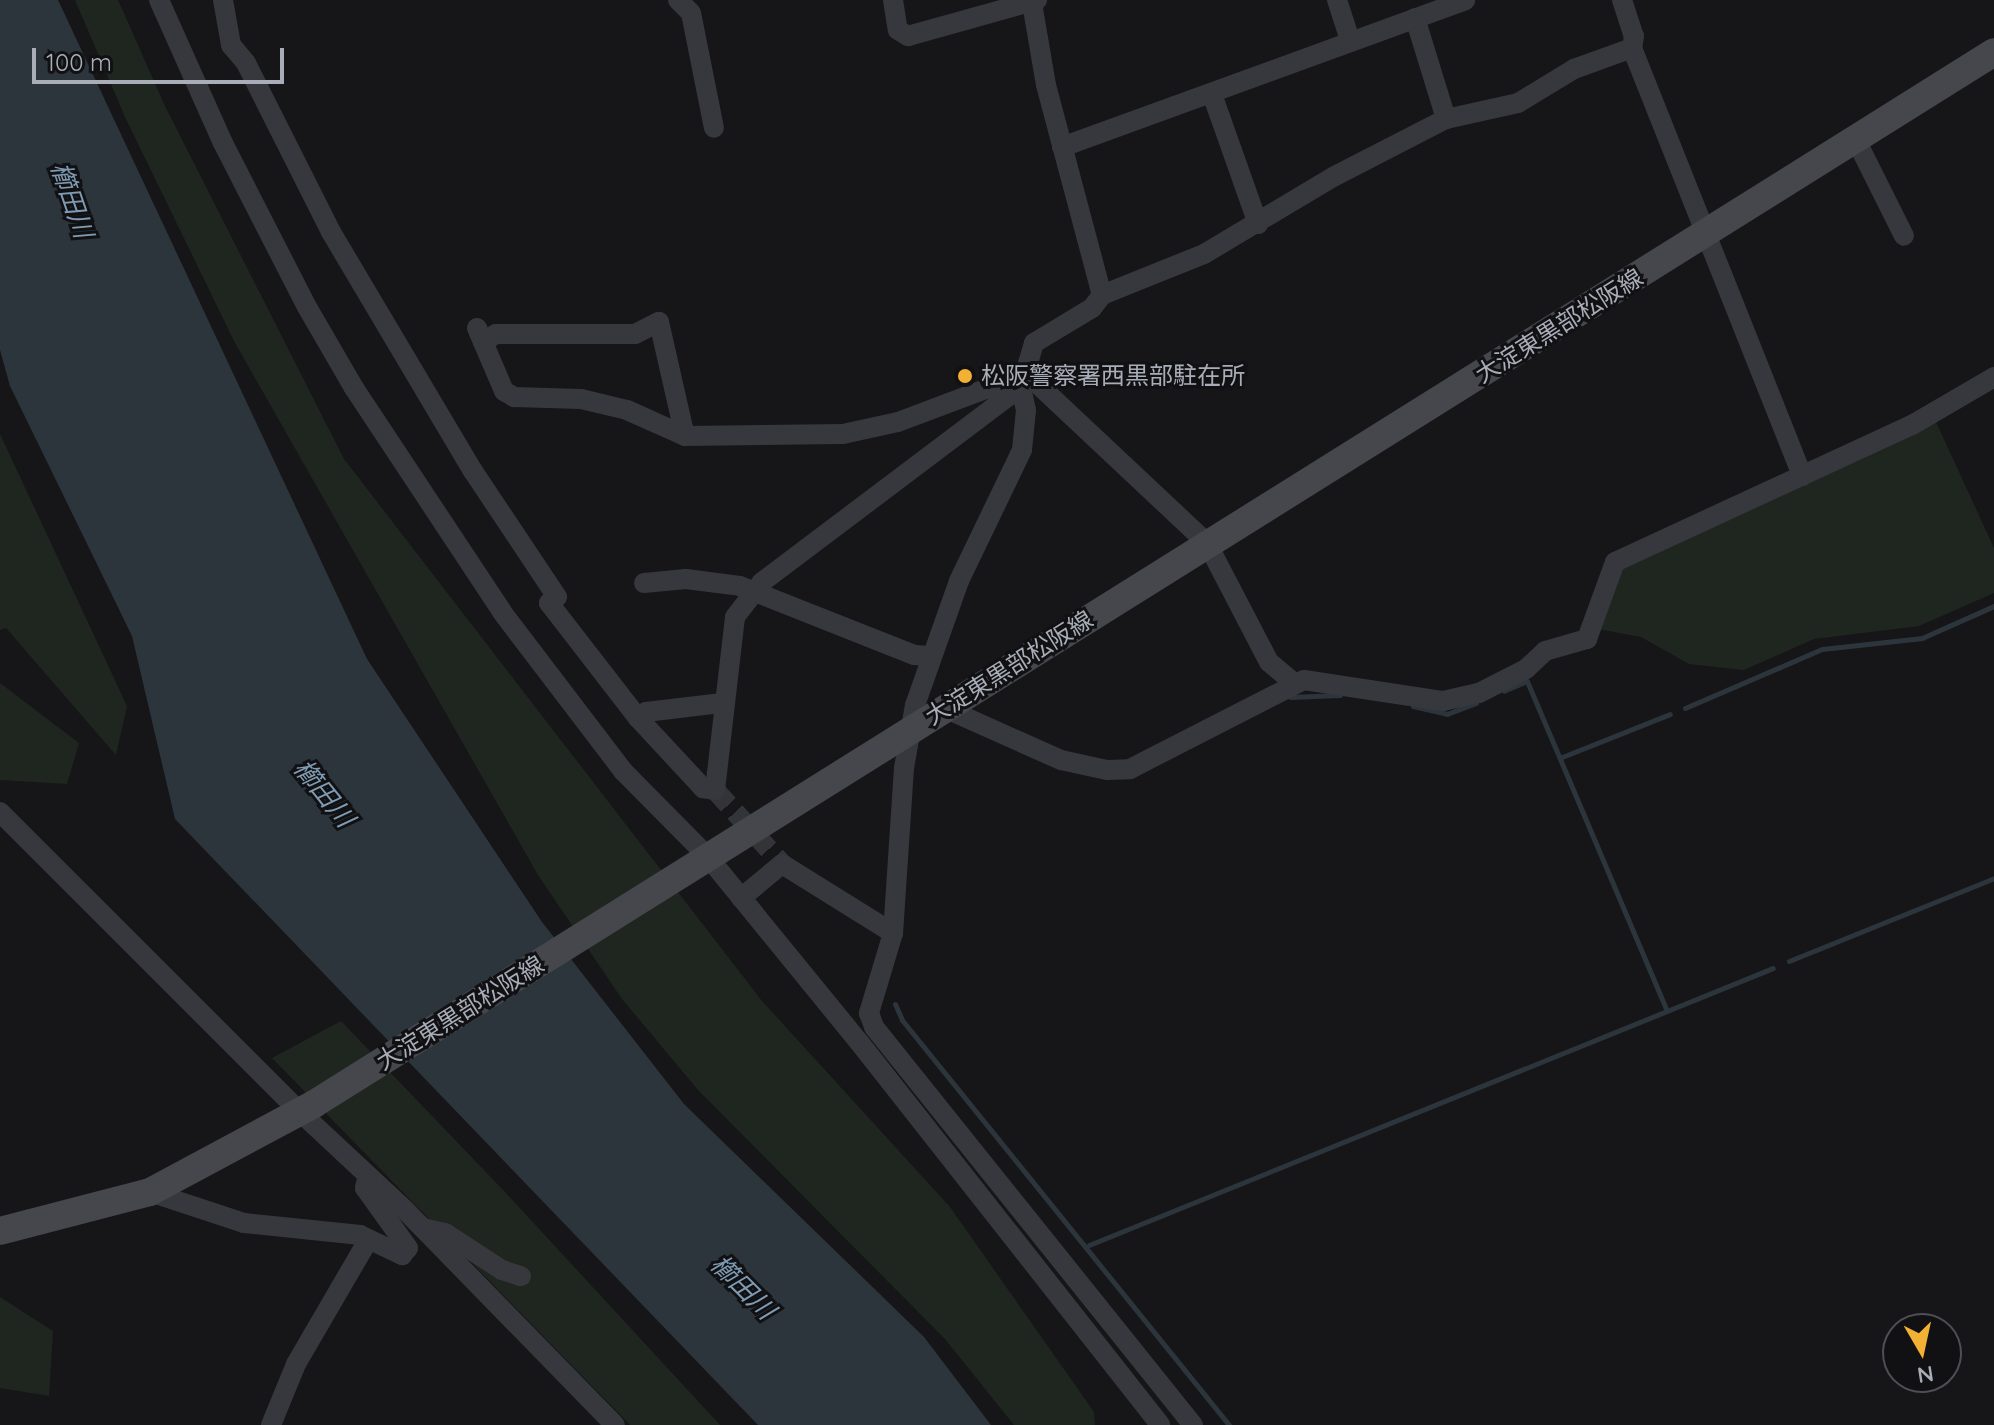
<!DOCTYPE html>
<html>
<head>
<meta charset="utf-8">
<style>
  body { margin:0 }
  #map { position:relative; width:1994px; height:1425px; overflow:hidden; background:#161618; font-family:Quicksand,"Noto Sans JP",sans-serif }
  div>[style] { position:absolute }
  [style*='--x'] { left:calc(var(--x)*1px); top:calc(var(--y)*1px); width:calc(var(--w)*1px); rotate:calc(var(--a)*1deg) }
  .green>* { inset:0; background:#1e261f }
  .water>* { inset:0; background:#2c353c }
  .stream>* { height:5px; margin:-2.5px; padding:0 2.5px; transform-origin:2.5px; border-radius:2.5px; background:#2c353c }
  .street-tunnel>* { height:20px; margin-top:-10px; transform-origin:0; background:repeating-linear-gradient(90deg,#333438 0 20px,transparent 0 30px) }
  .street>* { height:20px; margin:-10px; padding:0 10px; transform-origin:10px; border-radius:10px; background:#37383d }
  .secondary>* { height:28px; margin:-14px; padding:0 14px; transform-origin:14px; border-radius:14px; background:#45474d }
  .dots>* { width:22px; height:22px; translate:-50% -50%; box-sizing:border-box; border:4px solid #111113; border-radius:50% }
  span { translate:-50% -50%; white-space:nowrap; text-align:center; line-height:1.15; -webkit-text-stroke:6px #111113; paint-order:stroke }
  .street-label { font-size:24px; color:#a8adb8 }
  .poi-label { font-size:24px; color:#a8adb8 }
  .left { translate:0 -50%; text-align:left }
  .water-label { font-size:26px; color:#7f9bb3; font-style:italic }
  .north { position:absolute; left:1882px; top:1313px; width:80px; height:80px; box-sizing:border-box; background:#111113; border:2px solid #4d4f55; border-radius:50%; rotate:171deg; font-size:22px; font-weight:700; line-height:32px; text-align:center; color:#a8adb8 }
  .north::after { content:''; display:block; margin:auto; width:28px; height:36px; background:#f2b134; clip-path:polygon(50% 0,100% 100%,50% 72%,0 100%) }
  .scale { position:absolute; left:32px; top:48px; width:252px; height:36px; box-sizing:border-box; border:4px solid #a8adb8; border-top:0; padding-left:10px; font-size:24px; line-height:28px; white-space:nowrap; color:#a8adb8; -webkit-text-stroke:6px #111113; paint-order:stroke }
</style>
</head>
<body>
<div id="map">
  <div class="green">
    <i style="clip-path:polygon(75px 0,118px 0,165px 106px,344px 459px,762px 1001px,950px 1207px,1094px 1412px,1095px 1425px,1014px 1425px,945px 1339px,698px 1090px,622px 999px,538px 875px,235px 343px,125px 117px)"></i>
    <i style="clip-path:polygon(1936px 422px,1994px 548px,1994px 593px,1919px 626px,1814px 639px,1744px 670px,1689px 664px,1641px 637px,1598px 629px,1621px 569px)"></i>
    <i style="clip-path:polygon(0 434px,127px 706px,116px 755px,6px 628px,0 630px)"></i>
    <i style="clip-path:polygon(0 683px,79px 743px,67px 784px,0 780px)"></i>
    <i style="clip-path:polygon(341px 1021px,505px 1192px,720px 1425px,630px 1425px,272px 1058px)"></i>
    <i style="clip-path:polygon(0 1297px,53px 1331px,49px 1396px,0 1388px)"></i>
  </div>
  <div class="water">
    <i style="clip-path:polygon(0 0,58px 0,367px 659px,542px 922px,684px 1104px,924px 1337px,991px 1425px,758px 1425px,175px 819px,132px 636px,10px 386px,0 350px)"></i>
  </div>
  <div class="stream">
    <i style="--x:1290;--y:697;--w:50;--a:-2.3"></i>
    <i style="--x:1413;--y:706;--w:35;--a:13"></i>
    <i style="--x:1447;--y:714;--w:31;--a:-21"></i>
    <i style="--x:1685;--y:708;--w:149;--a:-23.3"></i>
    <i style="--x:1822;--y:649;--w:101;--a:-6.3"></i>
    <i style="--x:1922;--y:638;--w:79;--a:-24"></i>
    <i style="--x:1562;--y:757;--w:116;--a:-21.7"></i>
    <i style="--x:1789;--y:961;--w:221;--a:-22"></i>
    <i style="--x:895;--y:1004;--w:17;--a:66"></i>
    <i style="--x:902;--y:1020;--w:521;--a:51.08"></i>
    <i style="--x:1667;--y:1011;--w:114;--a:-22.1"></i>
    <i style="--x:1089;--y:1245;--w:624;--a:-22.04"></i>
    <i style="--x:1667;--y:1011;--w:358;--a:-113"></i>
    <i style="--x:1527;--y:681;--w:25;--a:157"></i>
  </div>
  <div class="street-tunnel">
    <i style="--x:715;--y:790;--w:100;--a:47.8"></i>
  </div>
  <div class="street">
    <i style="--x:159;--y:0;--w:157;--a:65.9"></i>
    <i style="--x:223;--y:143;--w:184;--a:62.9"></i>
    <i style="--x:307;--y:307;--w:94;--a:59.9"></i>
    <i style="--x:354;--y:388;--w:268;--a:56.5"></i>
    <i style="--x:502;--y:612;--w:200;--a:52.7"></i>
    <i style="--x:623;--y:771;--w:121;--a:45.3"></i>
    <i style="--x:708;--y:857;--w:239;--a:50.8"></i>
    <i style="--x:859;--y:1042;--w:487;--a:51.8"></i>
    <i style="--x:223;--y:0;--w:46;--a:79.9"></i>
    <i style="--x:231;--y:45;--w:23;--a:50"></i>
    <i style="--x:246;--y:63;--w:189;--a:63.3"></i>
    <i style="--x:331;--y:232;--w:278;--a:59.3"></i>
    <i style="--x:473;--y:471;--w:151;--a:56.3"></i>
    <i style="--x:557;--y:597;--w:10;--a:143"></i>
    <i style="--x:549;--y:603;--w:145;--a:52.3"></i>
    <i style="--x:638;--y:718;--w:96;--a:47.1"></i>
    <i style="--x:703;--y:788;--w:12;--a:9"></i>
    <i style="--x:715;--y:790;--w:174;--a:-83.4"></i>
    <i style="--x:735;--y:617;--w:44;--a:-52.4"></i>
    <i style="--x:762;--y:582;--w:324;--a:-37"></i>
    <i style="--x:1021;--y:387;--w:46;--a:-73.5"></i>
    <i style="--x:1034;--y:343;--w:68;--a:-31.1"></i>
    <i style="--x:1092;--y:308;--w:16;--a:-52"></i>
    <i style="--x:1102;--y:295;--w:110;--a:-21.9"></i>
    <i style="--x:1204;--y:254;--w:150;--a:-30.8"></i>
    <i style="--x:1333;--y:177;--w:127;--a:-27.2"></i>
    <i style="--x:1446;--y:119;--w:74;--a:-12.5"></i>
    <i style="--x:1518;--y:103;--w:66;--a:-31.3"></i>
    <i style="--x:1574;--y:69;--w:62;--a:-19.9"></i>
    <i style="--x:678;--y:0;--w:18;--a:45"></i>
    <i style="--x:691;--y:13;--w:117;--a:78.7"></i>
    <i style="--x:893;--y:0;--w:30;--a:81"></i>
    <i style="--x:898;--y:30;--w:12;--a:31"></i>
    <i style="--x:908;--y:36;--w:134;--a:-15.6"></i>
    <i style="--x:1337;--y:0;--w:42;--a:72"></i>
    <i style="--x:1622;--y:0;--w:38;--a:72"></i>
    <i style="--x:1634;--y:36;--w:12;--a:99"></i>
    <i style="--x:1632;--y:48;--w:461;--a:68.3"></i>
    <i style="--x:1032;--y:3;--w:83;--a:80.3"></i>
    <i style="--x:1046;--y:85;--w:217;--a:75.1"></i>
    <i style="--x:1415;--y:18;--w:106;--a:72.9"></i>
    <i style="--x:1212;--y:94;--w:138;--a:70.5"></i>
    <i style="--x:1856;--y:140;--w:107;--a:63.4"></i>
    <i style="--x:1062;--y:147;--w:429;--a:-20"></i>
    <i style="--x:477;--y:328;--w:69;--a:66.8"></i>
    <i style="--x:504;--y:391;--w:12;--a:31"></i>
    <i style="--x:514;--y:397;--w:67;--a:1.7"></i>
    <i style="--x:581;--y:399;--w:47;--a:13.4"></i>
    <i style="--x:627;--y:410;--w:64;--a:24.1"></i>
    <i style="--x:685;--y:436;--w:158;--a:-0.7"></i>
    <i style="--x:843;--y:434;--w:56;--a:-12.3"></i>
    <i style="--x:898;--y:422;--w:94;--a:-20.6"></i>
    <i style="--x:986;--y:389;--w:35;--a:-3"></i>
    <i style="--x:483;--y:342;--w:15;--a:-32"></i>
    <i style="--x:496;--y:334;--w:139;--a:0"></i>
    <i style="--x:635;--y:334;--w:27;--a:-27"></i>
    <i style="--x:659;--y:322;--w:117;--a:77.2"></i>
    <i style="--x:1028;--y:375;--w:245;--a:43.2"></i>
    <i style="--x:1207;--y:543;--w:134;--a:62.5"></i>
    <i style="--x:1269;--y:662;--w:34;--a:40"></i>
    <i style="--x:1021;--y:387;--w:24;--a:78"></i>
    <i style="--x:1026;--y:410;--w:40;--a:95.7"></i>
    <i style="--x:1022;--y:450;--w:145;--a:115.7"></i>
    <i style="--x:959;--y:581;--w:132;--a:109.5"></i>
    <i style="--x:915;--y:705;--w:64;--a:99.9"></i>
    <i style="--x:904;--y:768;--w:165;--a:93.8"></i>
    <i style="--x:893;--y:933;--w:84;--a:106.7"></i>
    <i style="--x:869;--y:1013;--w:15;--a:70"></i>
    <i style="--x:874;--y:1027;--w:510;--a:51.29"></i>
    <i style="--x:644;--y:583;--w:42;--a:-5.4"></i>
    <i style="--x:686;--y:579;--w:54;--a:7.4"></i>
    <i style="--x:740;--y:586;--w:187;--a:21.6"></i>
    <i style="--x:914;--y:655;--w:17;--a:3"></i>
    <i style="--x:949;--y:710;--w:123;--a:24.1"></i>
    <i style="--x:1061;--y:760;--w:47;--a:12.3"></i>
    <i style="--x:1107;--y:770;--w:23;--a:-2"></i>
    <i style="--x:1130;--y:769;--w:195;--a:-27.1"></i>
    <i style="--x:1304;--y:680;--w:141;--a:8.6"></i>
    <i style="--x:1443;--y:701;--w:37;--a:-13"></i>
    <i style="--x:1479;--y:693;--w:53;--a:-27.1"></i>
    <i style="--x:1526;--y:669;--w:26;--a:-43"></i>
    <i style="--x:1545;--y:651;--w:44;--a:-15.9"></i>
    <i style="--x:1587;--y:639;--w:82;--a:-70"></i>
    <i style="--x:1615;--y:562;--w:327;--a:-24.8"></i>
    <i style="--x:1912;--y:425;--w:95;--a:-30.3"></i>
    <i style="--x:638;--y:718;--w:10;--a:-37"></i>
    <i style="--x:646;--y:712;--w:77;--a:-6.8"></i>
    <i style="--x:0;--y:812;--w:424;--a:45"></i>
    <i style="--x:300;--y:1112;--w:145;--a:43"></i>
    <i style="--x:406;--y:1211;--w:299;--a:45.7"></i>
    <i style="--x:741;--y:898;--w:53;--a:-39.7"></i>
    <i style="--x:782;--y:864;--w:131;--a:31.9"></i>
    <i style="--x:150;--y:1192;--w:99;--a:18.3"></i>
    <i style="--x:244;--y:1223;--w:117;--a:5.9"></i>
    <i style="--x:360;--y:1235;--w:47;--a:25.5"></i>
    <i style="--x:402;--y:1255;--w:9;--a:-49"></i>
    <i style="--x:408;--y:1248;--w:74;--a:-125.6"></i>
    <i style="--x:365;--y:1188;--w:9;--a:-77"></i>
    <i style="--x:423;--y:1228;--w:23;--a:13"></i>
    <i style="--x:445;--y:1233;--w:68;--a:33"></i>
    <i style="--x:502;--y:1270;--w:20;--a:18"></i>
    <i style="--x:271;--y:1425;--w:66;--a:-67.7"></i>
    <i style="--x:296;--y:1364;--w:141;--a:-59.8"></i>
  </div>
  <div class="secondary">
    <i style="--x:0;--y:1231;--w:155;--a:-14.6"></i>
    <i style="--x:150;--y:1192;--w:186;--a:-28.2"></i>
    <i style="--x:314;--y:1104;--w:1982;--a:-32.05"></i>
  </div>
  <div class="dots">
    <i style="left:965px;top:376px;background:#f2b134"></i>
  </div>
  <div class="street-label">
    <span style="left:1559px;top:326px;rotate:-32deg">大淀東黒部松阪線</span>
    <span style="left:1009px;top:668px;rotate:-32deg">大淀東黒部松阪線</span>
    <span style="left:460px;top:1013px;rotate:-32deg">大淀東黒部松阪線</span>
  </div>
  <div class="poi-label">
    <span class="left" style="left:981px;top:376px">松阪警察署西黒部駐在所</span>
  </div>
  <div class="water-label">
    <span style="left:72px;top:200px;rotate:71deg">櫛田川</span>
    <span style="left:324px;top:793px;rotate:51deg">櫛田川</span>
    <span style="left:743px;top:1287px;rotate:45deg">櫛田川</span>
  </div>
  <div class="north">N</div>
  <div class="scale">100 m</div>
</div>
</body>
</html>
